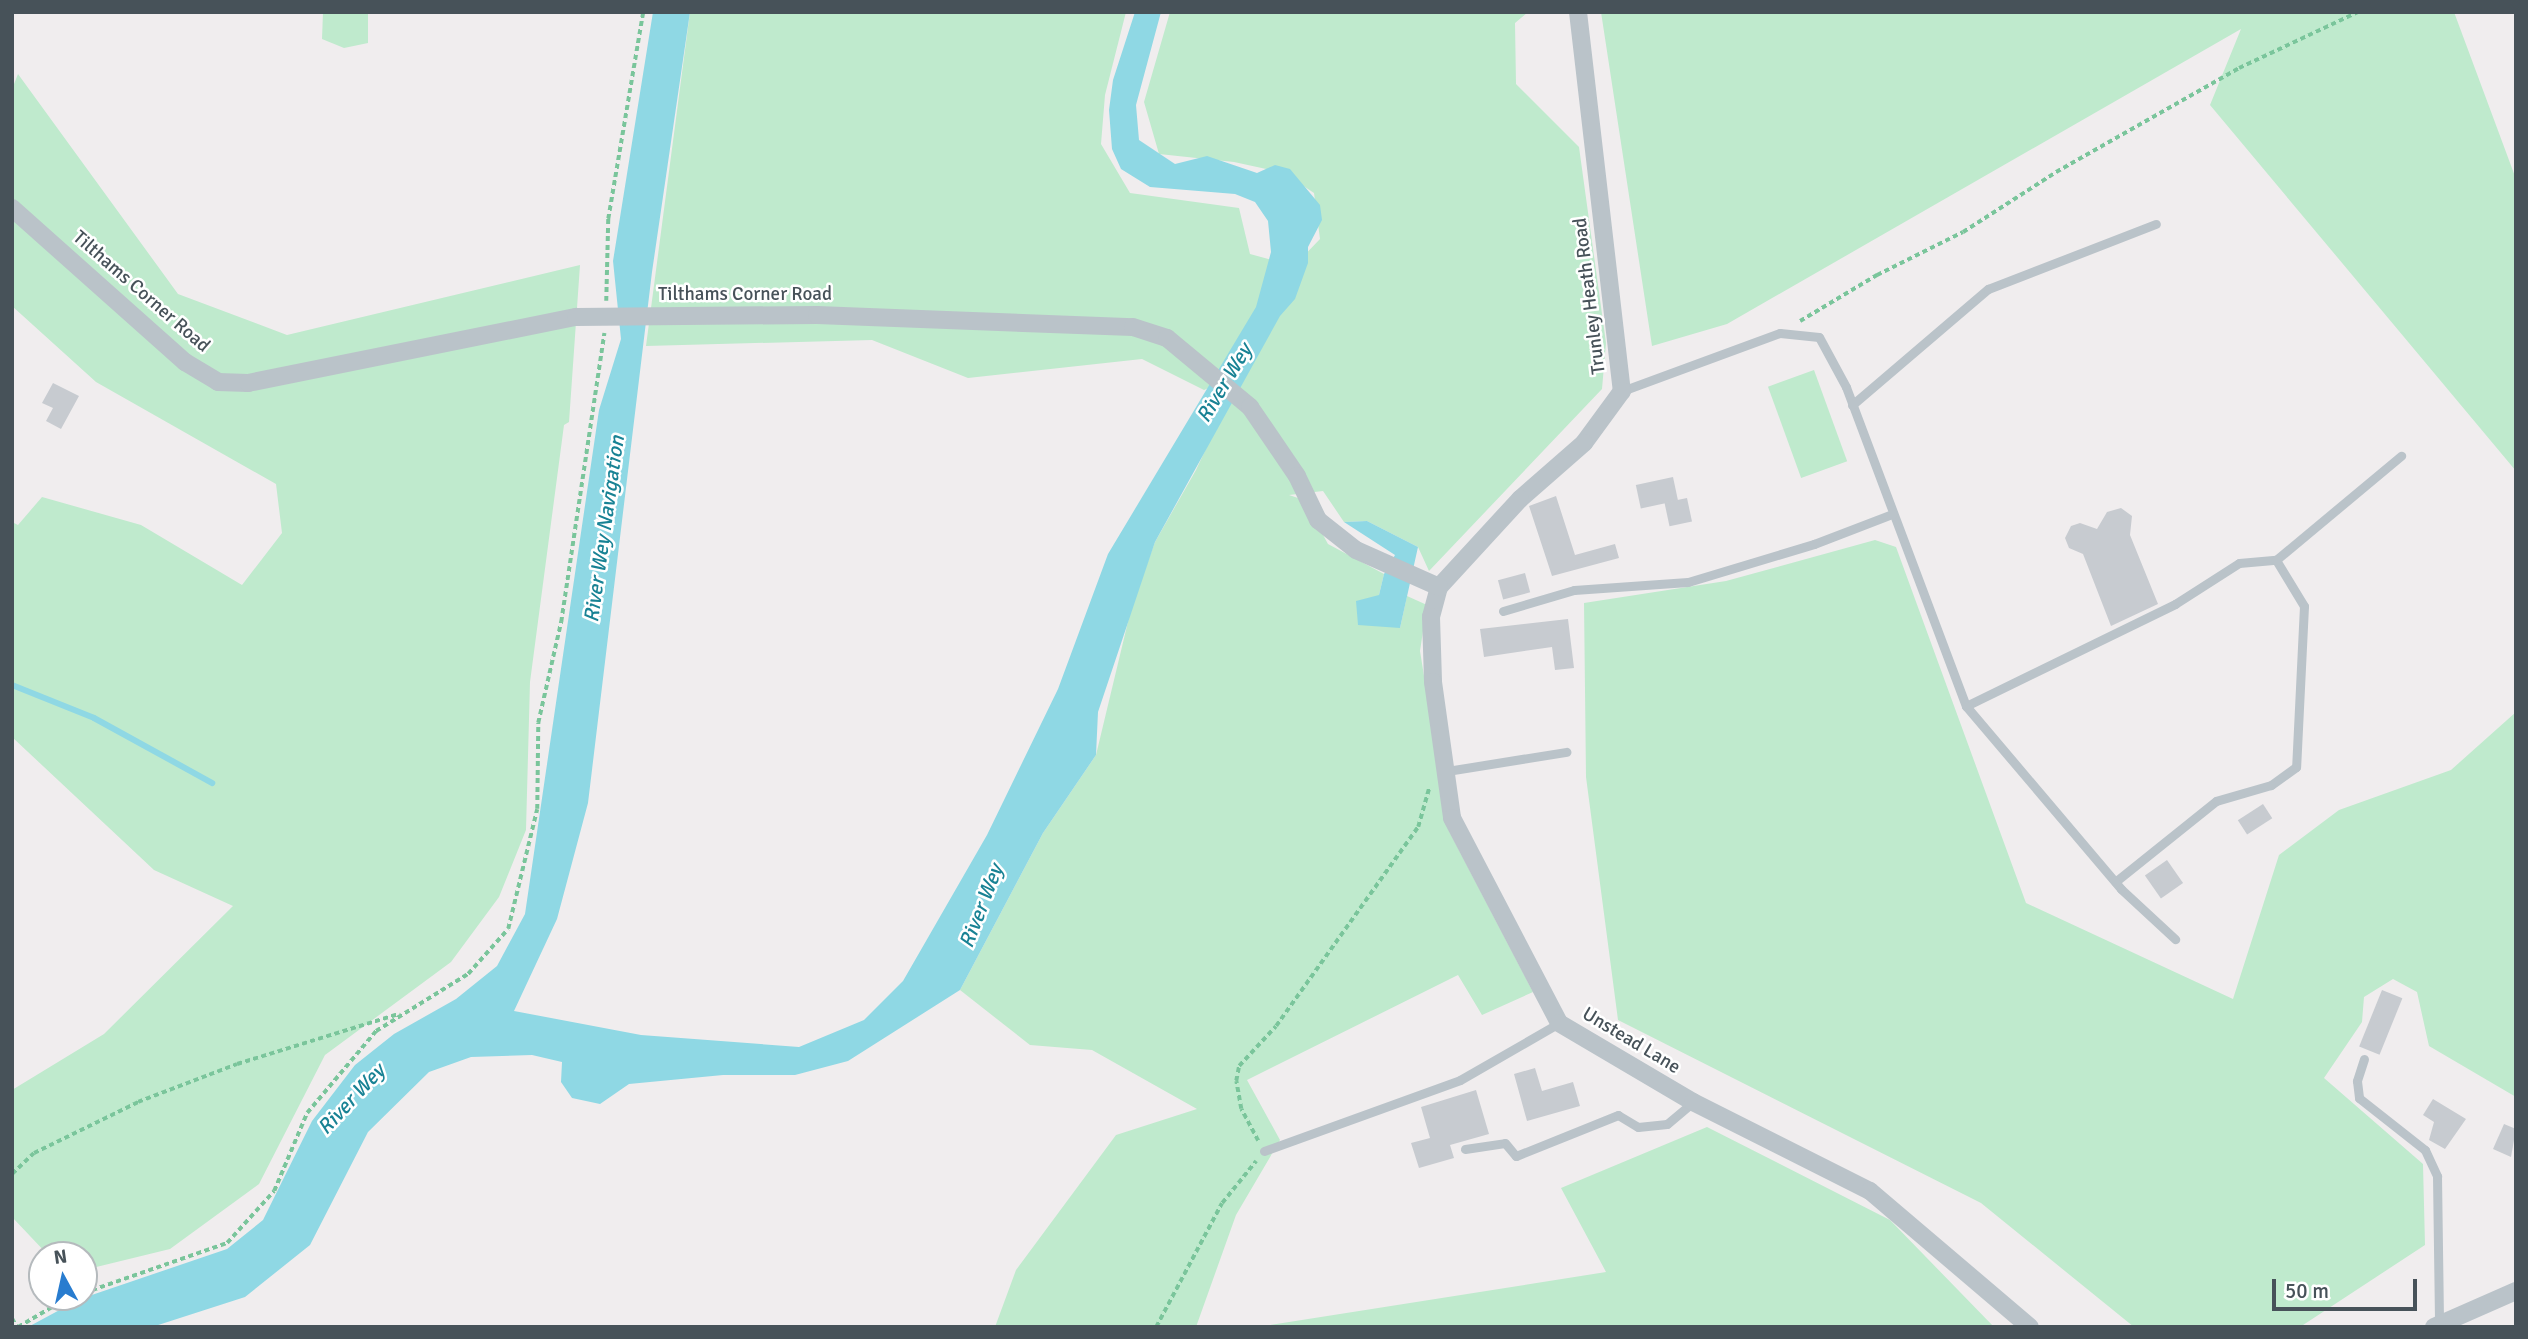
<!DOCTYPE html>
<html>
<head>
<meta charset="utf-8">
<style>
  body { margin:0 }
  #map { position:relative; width:2528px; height:1339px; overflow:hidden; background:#f0edee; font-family:Signika,sans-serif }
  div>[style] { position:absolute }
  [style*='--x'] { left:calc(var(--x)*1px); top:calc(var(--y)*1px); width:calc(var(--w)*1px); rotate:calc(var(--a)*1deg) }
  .green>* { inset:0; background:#bfeacd; transform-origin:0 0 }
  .water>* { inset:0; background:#8fd8e4 }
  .stream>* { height:6px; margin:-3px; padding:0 3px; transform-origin:3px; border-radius:3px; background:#8fd8e4 }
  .building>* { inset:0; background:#c7cbd0; transform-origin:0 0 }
  .path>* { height:3.5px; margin-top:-1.75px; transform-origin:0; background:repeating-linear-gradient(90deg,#7ac59b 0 5px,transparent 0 8.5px) }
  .lane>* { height:9px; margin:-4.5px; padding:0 4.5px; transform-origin:4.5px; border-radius:4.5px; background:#bac3c9 }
  .street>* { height:18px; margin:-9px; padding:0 9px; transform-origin:9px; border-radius:9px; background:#bac3c9 }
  span { translate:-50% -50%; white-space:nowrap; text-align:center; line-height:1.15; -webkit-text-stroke:5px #fff; paint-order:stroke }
  .street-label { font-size:19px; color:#475259 }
  .water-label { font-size:21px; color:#188294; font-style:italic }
  .frame { position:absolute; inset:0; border:14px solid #475259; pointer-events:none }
  .north { position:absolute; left:28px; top:1241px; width:70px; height:70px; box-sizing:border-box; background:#fff; border:2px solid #b5babd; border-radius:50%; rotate:352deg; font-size:19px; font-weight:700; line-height:28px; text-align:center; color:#475259 }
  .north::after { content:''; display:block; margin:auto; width:24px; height:32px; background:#287ccf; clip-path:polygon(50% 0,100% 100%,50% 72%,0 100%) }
  .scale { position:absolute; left:2272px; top:1279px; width:145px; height:32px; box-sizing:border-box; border:4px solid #475259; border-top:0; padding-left:9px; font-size:21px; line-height:24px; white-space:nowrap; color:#475259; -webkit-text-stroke:5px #fff; paint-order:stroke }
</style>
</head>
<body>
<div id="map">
  <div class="green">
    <i style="clip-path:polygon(323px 12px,368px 12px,368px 43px,344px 48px,322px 39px)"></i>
    <i style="clip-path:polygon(690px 12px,1126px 12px,1105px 95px,1101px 144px,1130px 193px,1239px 208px,1250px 254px,1294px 266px,1320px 239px,1314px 193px,1284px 173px,1234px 162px,1159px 154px,1144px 102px,1170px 12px,1528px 12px,1515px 23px,1516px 84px,1579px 147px,1606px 343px,1602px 389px,1429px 571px,1418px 547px,1367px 521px,1344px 522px,1323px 491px,1289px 495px,1304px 500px,1328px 544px,1384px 574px,1379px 595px,1400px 628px,1407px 596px,1427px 605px,1420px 651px,1449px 831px,1533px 992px,1482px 1015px,1458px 975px,1247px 1080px,1280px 1140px,1236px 1215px,1196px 1327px,995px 1327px,1016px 1270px,1116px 1135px,1197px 1109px,1092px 1050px,1030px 1045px,960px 990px,1043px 833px,1096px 755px,1132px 605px,1155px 542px,1196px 470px,1241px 374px,1204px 390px,1142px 359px,968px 378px,872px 340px,646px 346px)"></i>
    <i style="clip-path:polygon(1601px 12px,2454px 12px,2516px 179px,2516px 471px,2210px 105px,2241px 29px,1727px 324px,1652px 346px)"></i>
    <i style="clip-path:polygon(18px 74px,178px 294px,287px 335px,580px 265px,569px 422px,564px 425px,530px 682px,526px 830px,499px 897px,451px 962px,325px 1055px,259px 1184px,170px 1249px,84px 1270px,84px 1255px,48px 1255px,12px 1217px,12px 1090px,104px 1034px,233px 906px,154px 870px,12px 737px,12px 522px,18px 525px,42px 497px,141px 525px,242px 585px,282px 533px,276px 484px,96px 382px,12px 306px,12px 89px)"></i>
    <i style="left:1814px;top:370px;width:97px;height:49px;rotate:70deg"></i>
    <i style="clip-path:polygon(1875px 540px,1896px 547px,2026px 903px,2233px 999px,2279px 855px,2339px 810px,2451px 770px,2516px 712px,2516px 1097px,2429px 1046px,2417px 992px,2393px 979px,2364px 997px,2362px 1022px,2324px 1078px,2423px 1164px,2425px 1245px,2300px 1327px,2134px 1327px,1981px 1203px,1618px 1020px,1586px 777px,1584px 603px,1726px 581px)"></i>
    <i style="clip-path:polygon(1707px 1127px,1890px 1220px,1994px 1327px,1258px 1327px,1606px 1272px,1561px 1188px)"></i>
  </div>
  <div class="water">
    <i style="clip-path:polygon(653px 12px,690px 12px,652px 272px,588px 803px,557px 919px,514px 1011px,641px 1035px,799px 1047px,864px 1020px,903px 981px,987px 835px,1058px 689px,1108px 554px,1256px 307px,1271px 252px,1268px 221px,1255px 202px,1235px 194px,1150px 187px,1121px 169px,1112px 149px,1109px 110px,1113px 80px,1135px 12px,1161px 12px,1136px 105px,1139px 140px,1175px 164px,1207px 156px,1257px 173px,1275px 165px,1290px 169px,1320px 205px,1322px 220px,1308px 247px,1308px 263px,1295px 299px,1280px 316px,1155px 542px,1098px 712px,1096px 755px,1043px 833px,960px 990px,848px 1061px,795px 1075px,723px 1075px,629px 1084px,600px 1104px,572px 1098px,561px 1082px,562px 1062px,532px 1055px,471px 1057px,429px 1072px,368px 1132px,310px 1245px,245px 1297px,152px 1327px,28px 1327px,80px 1299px,227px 1249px,263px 1220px,312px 1121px,355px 1065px,394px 1034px,456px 999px,497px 966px,525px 914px,599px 410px,621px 339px,613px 261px)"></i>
    <i style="clip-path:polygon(1367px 521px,1418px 547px,1400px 628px,1358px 625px,1356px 601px,1379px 595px,1384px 574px,1395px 555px,1344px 522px)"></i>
  </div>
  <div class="stream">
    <i style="--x:12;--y:685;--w:88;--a:21.9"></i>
    <i style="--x:94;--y:718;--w:135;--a:28.8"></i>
  </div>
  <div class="building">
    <i style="clip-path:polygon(53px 383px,79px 396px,61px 429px,46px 421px,53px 408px,42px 403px)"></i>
    <i style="left:1673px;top:477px;width:24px;height:38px;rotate:78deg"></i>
    <i style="clip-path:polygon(1556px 496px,1575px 555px,1615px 544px,1619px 558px,1552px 576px,1529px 506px)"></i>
    <i style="left:1687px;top:498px;width:24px;height:23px;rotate:78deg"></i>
    <i style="clip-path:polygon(2121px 508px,2132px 516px,2130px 535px,2158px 604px,2111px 626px,2083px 554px,2069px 548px,2065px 538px,2071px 526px,2080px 523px,2097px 529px,2107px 512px)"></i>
    <i style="left:1525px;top:573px;width:20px;height:28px;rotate:75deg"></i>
    <i style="clip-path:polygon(1568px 619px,1574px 668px,1555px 670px,1552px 647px,1484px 657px,1480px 629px)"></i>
    <i style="left:2263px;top:804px;width:17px;height:30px;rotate:57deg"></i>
    <i style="left:2167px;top:860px;width:28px;height:27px;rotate:55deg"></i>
    <i style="left:2382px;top:990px;width:22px;height:61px;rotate:22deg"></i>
    <i style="clip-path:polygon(1535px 1068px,1542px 1091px,1573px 1082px,1580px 1106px,1527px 1121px,1514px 1074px)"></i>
    <i style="clip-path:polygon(1476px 1090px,1489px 1134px,1450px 1145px,1454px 1158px,1419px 1168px,1411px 1143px,1430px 1138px,1421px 1107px)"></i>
    <i style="clip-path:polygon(2433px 1099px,2466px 1119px,2445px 1149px,2429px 1140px,2434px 1122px,2423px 1115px)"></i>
    <i style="clip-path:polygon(2504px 1124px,2516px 1129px,2511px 1157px,2493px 1149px)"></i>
  </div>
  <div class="path">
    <i style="--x:606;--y:301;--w:82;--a:-88.6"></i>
    <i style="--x:608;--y:219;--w:210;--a:-80.4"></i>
    <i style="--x:1800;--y:321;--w:90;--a:-30.9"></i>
    <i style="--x:1877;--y:275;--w:96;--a:-26.6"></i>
    <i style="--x:1963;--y:232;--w:111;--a:-32.8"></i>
    <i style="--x:2056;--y:172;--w:210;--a:-29.6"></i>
    <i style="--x:2239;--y:68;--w:132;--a:-25.2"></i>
    <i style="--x:1258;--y:1141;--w:36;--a:-118"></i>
    <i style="--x:1241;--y:1109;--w:28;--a:-100"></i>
    <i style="--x:1236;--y:1081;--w:15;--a:-79"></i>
    <i style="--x:1239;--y:1066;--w:54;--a:-47.2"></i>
    <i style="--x:1276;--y:1026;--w:244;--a:-54.5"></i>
    <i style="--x:1418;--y:827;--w:41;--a:-74.2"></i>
    <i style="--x:12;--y:1174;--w:30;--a:-44"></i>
    <i style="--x:34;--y:1153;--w:116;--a:-26.1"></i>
    <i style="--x:138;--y:1102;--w:106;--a:-21"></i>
    <i style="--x:237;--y:1064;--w:170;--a:-17.2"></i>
    <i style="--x:84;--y:1293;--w:151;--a:-19.3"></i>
    <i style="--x:227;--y:1243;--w:70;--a:-47.9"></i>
    <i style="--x:274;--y:1191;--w:85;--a:-67.1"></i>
    <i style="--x:307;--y:1113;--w:107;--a:-49.9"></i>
    <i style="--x:376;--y:1031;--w:108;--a:-31.8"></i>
    <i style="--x:468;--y:974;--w:60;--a:-48.4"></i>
    <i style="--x:508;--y:929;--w:123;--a:-76.4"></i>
    <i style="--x:537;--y:809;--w:86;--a:-89.3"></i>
    <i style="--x:538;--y:723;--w:104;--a:-77.2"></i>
    <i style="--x:561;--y:622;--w:292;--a:-81.5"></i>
    <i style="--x:12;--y:1318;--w:10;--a:61"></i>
    <i style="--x:18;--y:1327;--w:59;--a:-30.5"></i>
    <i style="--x:1156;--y:1327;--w:140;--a:-62"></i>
    <i style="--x:1222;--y:1203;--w:54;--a:-51"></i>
  </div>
  <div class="lane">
    <i style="--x:1622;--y:391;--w:168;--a:-20.2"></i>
    <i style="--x:1780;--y:333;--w:39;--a:6"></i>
    <i style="--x:1819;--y:337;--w:57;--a:61.6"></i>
    <i style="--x:1846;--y:387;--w:341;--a:69.4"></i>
    <i style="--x:1966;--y:706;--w:233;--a:-26"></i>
    <i style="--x:2175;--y:604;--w:76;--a:-32.6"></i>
    <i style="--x:2239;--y:563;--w:37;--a:-5"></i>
    <i style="--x:2276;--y:560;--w:54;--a:58.7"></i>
    <i style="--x:2304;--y:606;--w:161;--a:92.8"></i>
    <i style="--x:2296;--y:767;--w:31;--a:144"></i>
    <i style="--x:2271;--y:785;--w:57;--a:163.8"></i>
    <i style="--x:2216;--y:801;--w:129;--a:141.3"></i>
    <i style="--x:1852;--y:405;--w:179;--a:-40.5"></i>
    <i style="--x:1988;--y:289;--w:180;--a:-21.2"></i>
    <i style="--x:2276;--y:560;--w:163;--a:-39.8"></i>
    <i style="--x:1503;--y:611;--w:74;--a:-16.5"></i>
    <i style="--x:1574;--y:590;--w:114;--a:-4"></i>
    <i style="--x:1688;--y:582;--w:132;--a:-16.8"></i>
    <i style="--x:1814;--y:544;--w:84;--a:-21"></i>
    <i style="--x:1966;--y:706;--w:240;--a:49.7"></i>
    <i style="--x:2121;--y:889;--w:74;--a:42.8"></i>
    <i style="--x:1447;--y:771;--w:121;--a:-9.1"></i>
    <i style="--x:2364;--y:1059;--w:23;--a:108"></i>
    <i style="--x:2357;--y:1081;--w:17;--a:83"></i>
    <i style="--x:2359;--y:1098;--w:84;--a:38.2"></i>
    <i style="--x:2425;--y:1150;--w:29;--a:65"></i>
    <i style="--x:2437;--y:1176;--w:148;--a:89.2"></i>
    <i style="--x:1465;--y:1149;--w:40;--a:-8.5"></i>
    <i style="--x:1505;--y:1143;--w:17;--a:50"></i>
    <i style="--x:1516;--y:1156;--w:110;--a:-21.9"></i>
    <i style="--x:1618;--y:1115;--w:23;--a:31"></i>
    <i style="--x:1638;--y:1127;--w:29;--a:-6"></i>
    <i style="--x:1667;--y:1124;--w:34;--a:-40"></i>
    <i style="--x:1264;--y:1151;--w:208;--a:-19.9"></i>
    <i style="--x:1460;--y:1080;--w:114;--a:-29.9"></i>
  </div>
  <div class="street">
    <i style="--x:1578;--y:12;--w:382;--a:83.4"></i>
    <i style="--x:1622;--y:391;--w:64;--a:126.2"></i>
    <i style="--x:1584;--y:443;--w:85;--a:138.8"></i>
    <i style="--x:1520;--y:499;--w:120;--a:132.6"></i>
    <i style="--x:1439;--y:587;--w:31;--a:105"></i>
    <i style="--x:1431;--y:617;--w:65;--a:88.2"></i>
    <i style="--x:1433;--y:682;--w:137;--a:82"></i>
    <i style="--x:1452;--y:818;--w:231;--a:62.4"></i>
    <i style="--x:1559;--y:1023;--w:156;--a:30.5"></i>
    <i style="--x:1693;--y:1102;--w:198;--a:26.7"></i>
    <i style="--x:1870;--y:1191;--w:210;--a:40.4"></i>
    <i style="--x:12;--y:208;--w:232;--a:41.7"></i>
    <i style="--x:185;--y:362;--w:39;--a:31"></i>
    <i style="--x:218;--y:382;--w:30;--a:2"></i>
    <i style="--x:248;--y:383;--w:335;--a:-11.4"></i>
    <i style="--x:576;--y:317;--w:241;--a:-0.5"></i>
    <i style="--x:817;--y:315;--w:316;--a:2.2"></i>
    <i style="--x:1133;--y:327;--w:36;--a:18"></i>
    <i style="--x:1167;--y:338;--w:108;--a:39.7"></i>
    <i style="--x:1250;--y:407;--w:83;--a:55.7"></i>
    <i style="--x:1297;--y:476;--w:49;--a:64.5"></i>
    <i style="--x:1318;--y:520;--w:48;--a:38.3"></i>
    <i style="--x:1356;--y:550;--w:91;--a:24"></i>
    <i style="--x:2434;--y:1327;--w:90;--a:-23.7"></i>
  </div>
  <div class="street-label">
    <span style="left:141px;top:292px;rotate:41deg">Tilthams Corner Road</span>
    <span style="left:745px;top:295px">Tilthams Corner Road</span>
    <span style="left:1590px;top:296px;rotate:-97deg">Trunley Heath Road</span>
    <span style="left:1631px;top:1041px;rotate:31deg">Unstead Lane</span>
  </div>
  <div class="water-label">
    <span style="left:1224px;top:383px;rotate:-59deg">River Wey</span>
    <span style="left:604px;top:529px;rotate:-82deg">River Wey Navigation</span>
    <span style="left:981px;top:906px;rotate:-69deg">River Wey</span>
    <span style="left:351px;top:1099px;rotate:-47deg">River Wey</span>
  </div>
  <div class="frame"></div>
  <div class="north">N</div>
  <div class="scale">50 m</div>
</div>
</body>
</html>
